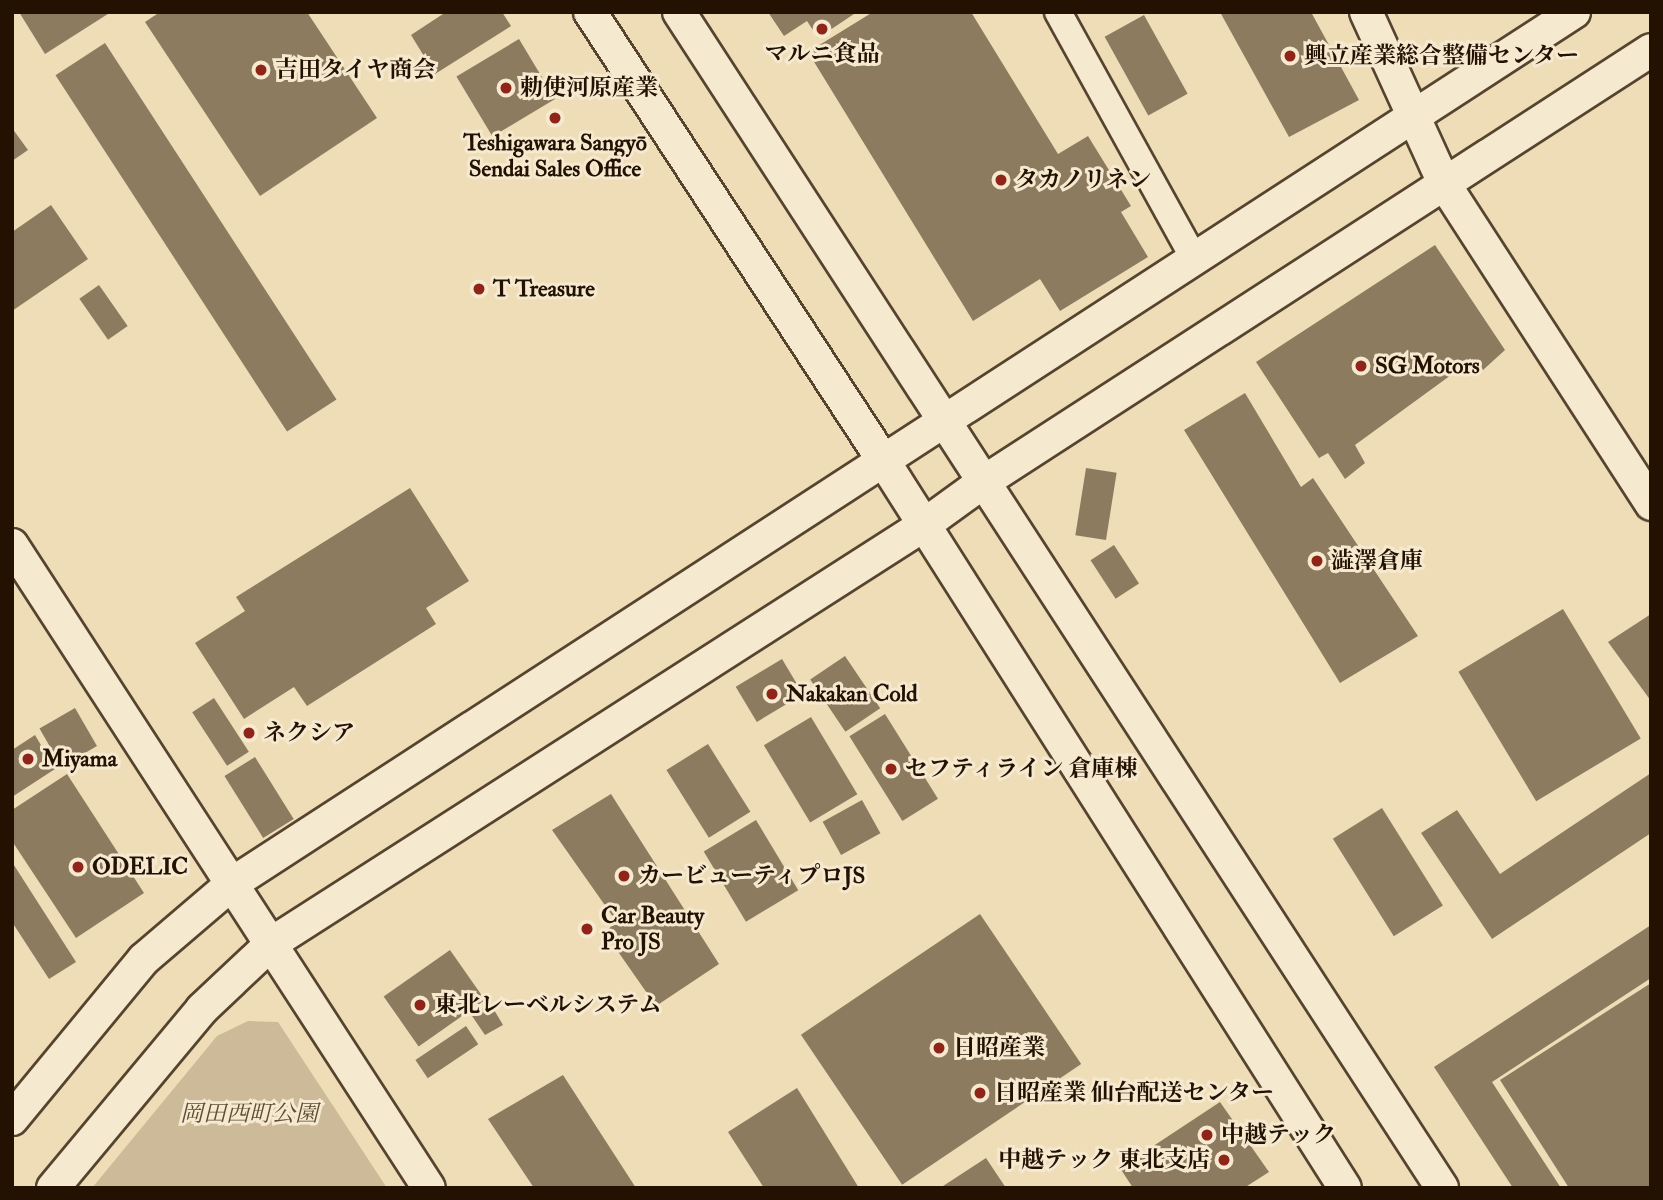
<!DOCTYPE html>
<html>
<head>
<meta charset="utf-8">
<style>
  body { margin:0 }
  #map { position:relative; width:1663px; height:1200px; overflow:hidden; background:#efddb7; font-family:"IM FELL Double Pica","Noto Serif JP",serif }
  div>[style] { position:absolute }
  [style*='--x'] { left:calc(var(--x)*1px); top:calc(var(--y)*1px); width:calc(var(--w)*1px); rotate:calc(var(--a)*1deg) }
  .green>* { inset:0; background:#ccba98 }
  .building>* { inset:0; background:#8d7b60; transform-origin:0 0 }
  .roads { filter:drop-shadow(2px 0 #56442f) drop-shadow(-2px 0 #56442f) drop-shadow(0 2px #56442f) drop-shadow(0 -2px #56442f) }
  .minor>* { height:26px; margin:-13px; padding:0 13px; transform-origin:13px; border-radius:13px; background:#f5e9d0 }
  .tertiary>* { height:32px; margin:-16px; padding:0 16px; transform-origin:16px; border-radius:16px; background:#f5e9d0 }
  .dots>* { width:19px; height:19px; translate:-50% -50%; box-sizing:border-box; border:4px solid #f5e9d0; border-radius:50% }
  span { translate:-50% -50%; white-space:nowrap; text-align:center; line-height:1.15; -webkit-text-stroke:6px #f5e9d0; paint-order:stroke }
  .poi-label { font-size:23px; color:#231102; font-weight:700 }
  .left { translate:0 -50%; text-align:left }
  .right { translate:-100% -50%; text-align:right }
  .park-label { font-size:23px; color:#5e4c36; font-style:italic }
  .frame { position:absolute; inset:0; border:14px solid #231102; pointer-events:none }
</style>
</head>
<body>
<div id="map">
  <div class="green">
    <i style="clip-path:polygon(248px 1021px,278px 1022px,387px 1188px,92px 1188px,217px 1036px)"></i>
  </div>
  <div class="building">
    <i style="clip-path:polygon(19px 12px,111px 12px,45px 54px)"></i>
    <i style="clip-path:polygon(160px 12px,307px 12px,377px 118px,260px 196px,145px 22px)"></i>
    <i style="clip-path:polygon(446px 12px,502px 12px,511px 26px,435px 74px,411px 35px)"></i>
    <i style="clip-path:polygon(768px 12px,857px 12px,818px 38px,807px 21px,784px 36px)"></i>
    <i style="clip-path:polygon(873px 12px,971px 12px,1058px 154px,1088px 136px,1131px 206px,1121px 212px,1148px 257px,1060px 311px,1040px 279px,973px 321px,808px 52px)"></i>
    <i style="clip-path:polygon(1220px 12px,1311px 12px,1359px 100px,1289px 137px)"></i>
    <i style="left:1144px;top:15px;width:90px;height:45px;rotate:61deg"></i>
    <i style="left:519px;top:39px;width:70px;height:73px;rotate:59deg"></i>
    <i style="left:105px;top:43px;width:425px;height:59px;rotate:57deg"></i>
    <i style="clip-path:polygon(12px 128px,28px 150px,12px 161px)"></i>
    <i style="clip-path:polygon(51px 205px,88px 259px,12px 311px,12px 232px)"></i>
    <i style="clip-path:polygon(1435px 245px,1505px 350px,1483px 370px,1473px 359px,1355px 445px,1365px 463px,1345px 479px,1328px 453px,1319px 458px,1256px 362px)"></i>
    <i style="left:99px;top:285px;width:50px;height:24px;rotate:55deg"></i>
    <i style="clip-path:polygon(1245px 393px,1301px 487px,1313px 478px,1418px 636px,1340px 683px,1184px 430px)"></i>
    <i style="left:1086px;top:468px;width:31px;height:68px;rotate:9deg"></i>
    <i style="clip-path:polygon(410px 488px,469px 581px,426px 608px,436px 624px,307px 706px,294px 687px,244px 719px,195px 643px,245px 611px,236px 597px)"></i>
    <i style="left:1114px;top:545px;width:46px;height:28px;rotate:57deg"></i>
    <i style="left:1563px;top:609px;width:151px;height:122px;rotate:59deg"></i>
    <i style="clip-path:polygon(1651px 614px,1651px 701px,1608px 642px)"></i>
    <i style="left:845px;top:656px;width:63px;height:42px;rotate:56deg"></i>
    <i style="left:782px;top:659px;width:41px;height:54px;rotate:59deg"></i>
    <i style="left:214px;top:698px;width:64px;height:26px;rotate:57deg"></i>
    <i style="left:75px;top:708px;width:44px;height:41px;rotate:60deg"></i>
    <i style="left:885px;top:714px;width:100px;height:42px;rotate:58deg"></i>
    <i style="left:811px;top:717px;width:90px;height:55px;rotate:59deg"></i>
    <i style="clip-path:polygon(35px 735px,55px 769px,12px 797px,12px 750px)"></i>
    <i style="left:708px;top:744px;width:80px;height:49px;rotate:58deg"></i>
    <i style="left:255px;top:757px;width:73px;height:36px;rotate:58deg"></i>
    <i style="clip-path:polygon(1651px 773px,1651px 833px,1492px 939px,1421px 833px,1457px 810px,1500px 874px)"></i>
    <i style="clip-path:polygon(67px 774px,144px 893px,76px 938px,12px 841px,12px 810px)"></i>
    <i style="clip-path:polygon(611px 794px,719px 964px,656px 1006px,605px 933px,616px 921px,552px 830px)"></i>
    <i style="left:862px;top:800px;width:38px;height:45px;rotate:61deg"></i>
    <i style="left:1382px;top:808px;width:115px;height:58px;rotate:58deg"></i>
    <i style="left:756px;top:820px;width:82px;height:61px;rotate:59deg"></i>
    <i style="clip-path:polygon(12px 862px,76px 962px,49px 979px,12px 922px)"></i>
    <i style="left:980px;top:914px;width:181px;height:216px;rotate:56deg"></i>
    <i style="clip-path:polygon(1651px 925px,1651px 978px,1492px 1082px,1561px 1188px,1513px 1188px,1434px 1067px)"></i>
    <i style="left:450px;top:950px;width:61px;height:81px;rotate:55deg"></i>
    <i style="clip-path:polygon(1651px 983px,1651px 1188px,1569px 1188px,1500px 1080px)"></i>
    <i style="clip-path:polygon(490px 1003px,503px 1025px,485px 1035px,472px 1016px)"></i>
    <i style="left:466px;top:1026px;width:22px;height:61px;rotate:56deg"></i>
    <i style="clip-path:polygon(563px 1075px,636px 1188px,534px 1188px,488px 1119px)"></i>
    <i style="clip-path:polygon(797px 1088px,859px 1188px,764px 1188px,728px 1132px)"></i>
    <i style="clip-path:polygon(1220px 1102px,1269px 1172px,1244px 1188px,1133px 1188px,1120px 1168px)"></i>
    <i style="clip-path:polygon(986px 1158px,1006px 1188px,940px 1188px)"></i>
  </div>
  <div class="roads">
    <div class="minor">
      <i style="--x:1058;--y:12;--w:280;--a:61.1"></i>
    </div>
    <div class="tertiary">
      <i style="--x:590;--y:12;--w:535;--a:56.81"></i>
      <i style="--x:883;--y:460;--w:862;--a:57.6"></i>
      <i style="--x:679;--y:12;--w:1402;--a:57.02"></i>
      <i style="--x:1366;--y:12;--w:190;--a:65.5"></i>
      <i style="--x:1445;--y:185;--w:380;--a:57.1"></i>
      <i style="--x:12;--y:545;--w:766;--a:57.04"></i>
      <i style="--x:12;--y:1119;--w:207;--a:-50.5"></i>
      <i style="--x:144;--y:959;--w:117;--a:-40.5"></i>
      <i style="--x:233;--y:883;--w:1599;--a:-33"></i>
      <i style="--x:53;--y:1188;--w:233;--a:-50.2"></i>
      <i style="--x:202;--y:1009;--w:96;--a:-43.3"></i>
      <i style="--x:272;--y:943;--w:774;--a:-32.66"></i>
      <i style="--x:924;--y:525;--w:72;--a:-35.9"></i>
      <i style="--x:982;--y:483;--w:797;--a:-32.91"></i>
    </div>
  </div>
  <div class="dots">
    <i style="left:822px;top:29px;background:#8f2418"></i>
    <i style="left:1290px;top:56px;background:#8f2418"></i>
    <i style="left:261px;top:70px;background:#8f2418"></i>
    <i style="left:506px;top:88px;background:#8f2418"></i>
    <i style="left:555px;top:118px;background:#8f2418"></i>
    <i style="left:1001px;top:180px;background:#8f2418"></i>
    <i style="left:479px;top:289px;background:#8f2418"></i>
    <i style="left:1361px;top:366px;background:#8f2418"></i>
    <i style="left:1317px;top:561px;background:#8f2418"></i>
    <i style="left:772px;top:694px;background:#8f2418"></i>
    <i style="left:249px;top:733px;background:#8f2418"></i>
    <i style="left:28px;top:759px;background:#8f2418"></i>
    <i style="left:891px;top:769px;background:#8f2418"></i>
    <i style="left:78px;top:867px;background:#8f2418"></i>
    <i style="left:624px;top:876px;background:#8f2418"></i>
    <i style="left:587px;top:929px;background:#8f2418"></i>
    <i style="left:420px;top:1005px;background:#8f2418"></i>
    <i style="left:939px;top:1048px;background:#8f2418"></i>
    <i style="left:980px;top:1093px;background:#8f2418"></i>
    <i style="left:1207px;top:1135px;background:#8f2418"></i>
    <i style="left:1224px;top:1160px;background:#8f2418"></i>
  </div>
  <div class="poi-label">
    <span style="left:822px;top:54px">マルニ食品</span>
    <span class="left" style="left:1304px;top:56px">興立産業総合整備センター</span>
    <span class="left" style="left:275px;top:70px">吉田タイヤ商会</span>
    <span class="left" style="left:520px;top:88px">勅使河原産業</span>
    <span style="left:555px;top:156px">Teshigawara Sangyō<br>Sendai Sales Office</span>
    <span class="left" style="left:1015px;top:180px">タカノリネン</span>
    <span class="left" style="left:493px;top:289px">T Treasure</span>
    <span class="left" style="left:1375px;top:366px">SG Motors</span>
    <span class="left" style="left:1331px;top:561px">澁澤倉庫</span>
    <span class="left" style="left:786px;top:694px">Nakakan Cold</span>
    <span class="left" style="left:263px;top:733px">ネクシア</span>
    <span class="left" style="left:42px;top:759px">Miyama</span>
    <span class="left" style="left:905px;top:769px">セフティライン 倉庫棟</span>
    <span class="left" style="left:92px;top:867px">ODELIC</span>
    <span class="left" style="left:638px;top:876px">カービューティプロJS</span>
    <span class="left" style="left:601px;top:929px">Car Beauty<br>Pro JS</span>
    <span class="left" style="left:434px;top:1005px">東北レーベルシステム</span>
    <span class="left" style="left:953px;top:1048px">日昭産業</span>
    <span class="left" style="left:994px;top:1093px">日昭産業 仙台配送センター</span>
    <span class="left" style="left:1221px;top:1135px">中越テック</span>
    <span class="right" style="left:1210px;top:1160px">中越テック 東北支店</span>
  </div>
  <div class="park-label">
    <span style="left:249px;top:1114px">岡田西町公園</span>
  </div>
  <div class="frame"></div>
</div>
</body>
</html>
